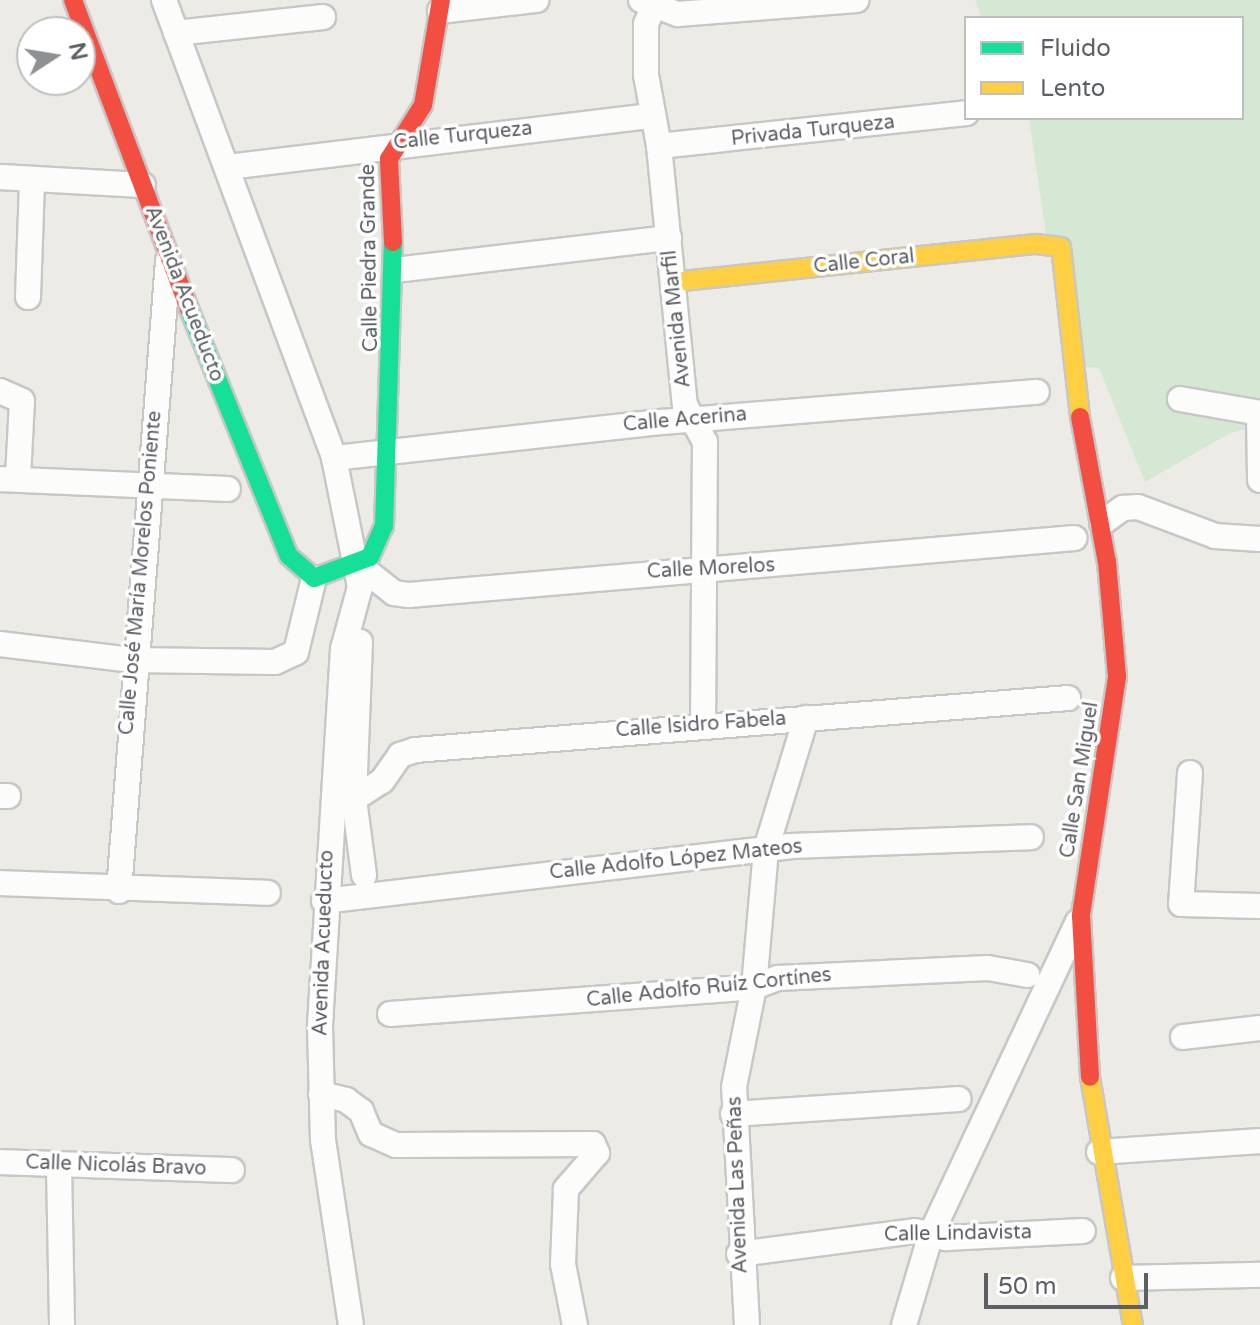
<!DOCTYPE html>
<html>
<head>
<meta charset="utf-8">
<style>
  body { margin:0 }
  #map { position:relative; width:1260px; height:1325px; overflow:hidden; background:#ecebe6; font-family:"Varela Round",sans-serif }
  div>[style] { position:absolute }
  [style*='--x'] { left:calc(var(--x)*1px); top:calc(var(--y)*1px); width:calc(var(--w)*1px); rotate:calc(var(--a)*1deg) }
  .green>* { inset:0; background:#d4e8d4 }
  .roads { filter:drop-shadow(2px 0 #c7c7c7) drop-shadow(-2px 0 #c7c7c7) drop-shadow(0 2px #c7c7c7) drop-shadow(0 -2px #c7c7c7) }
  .street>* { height:24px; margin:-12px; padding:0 12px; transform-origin:12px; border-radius:12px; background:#fcfcfb }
  .fast>* { height:18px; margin:-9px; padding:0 9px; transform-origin:9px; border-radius:9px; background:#16e098 }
  .slow>* { height:18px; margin:-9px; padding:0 9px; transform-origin:9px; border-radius:9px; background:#ffcf43 }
  .jam>* { height:18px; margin:-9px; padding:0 9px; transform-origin:9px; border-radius:9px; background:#f24e42 }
  span { translate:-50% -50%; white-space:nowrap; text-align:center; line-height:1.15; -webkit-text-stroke:7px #fff; paint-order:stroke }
  .street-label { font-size:20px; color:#5c5f64 }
  .legend { position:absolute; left:964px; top:16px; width:280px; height:104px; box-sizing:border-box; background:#fff; border:2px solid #bebfc1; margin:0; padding:10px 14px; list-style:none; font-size:24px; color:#5c5f64 }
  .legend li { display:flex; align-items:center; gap:16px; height:40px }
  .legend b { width:40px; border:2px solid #bebfc1 }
  .north { position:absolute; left:16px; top:16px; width:80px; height:80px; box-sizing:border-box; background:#fff; border:2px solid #bebfc1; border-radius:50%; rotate:78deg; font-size:22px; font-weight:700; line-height:32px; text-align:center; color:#5c5f64 }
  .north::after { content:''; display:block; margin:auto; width:28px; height:36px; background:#8e9092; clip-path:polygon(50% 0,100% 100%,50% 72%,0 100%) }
  .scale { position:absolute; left:984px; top:1273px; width:164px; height:36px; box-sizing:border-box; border:4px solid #5c5f64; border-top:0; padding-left:10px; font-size:24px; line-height:28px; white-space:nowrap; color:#5c5f64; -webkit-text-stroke:6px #fff; paint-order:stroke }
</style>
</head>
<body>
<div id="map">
  <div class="green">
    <i style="clip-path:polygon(975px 0,1260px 0,1260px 426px,1230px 433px,1145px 482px,1099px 368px,1086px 367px,1047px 241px,1029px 118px,1242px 118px,1242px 18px,982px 18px)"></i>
  </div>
  <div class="roads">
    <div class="street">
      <i style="--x:164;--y:0;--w:489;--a:69.6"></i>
      <i style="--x:334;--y:458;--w:132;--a:78.6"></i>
      <i style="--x:360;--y:587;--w:64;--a:105.3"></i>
      <i style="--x:343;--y:649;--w:379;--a:93.5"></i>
      <i style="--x:320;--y:1027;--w:113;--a:88.5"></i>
      <i style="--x:323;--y:1140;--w:187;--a:81.4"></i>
      <i style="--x:641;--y:0;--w:40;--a:21"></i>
      <i style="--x:678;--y:14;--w:179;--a:-4.5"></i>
      <i style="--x:653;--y:7;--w:18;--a:112"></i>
      <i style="--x:646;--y:24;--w:51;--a:90"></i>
      <i style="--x:646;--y:75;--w:72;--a:79.6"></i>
      <i style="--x:659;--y:146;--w:260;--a:84.3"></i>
      <i style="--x:685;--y:405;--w:42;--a:61.6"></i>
      <i style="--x:705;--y:442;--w:282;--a:90.4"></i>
      <i style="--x:440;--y:11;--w:97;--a:-6.5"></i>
      <i style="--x:176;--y:33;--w:148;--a:-6.2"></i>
      <i style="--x:659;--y:146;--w:309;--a:-6.1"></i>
      <i style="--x:228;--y:167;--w:426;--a:-6.9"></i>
      <i style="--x:0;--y:177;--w:143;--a:3.2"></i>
      <i style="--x:395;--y:270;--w:276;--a:-6.7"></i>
      <i style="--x:28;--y:297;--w:117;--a:-88"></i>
      <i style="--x:0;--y:391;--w:24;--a:24"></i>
      <i style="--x:22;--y:401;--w:77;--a:93"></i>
      <i style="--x:1180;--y:399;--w:81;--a:9.9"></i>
      <i style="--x:1259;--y:413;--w:67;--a:89.1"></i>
      <i style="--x:334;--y:458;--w:330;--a:-6.3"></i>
      <i style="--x:662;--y:422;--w:376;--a:-4.6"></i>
      <i style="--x:0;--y:479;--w:228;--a:2.5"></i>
      <i style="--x:1102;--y:523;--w:26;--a:-36"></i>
      <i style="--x:1123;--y:508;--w:15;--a:-4"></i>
      <i style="--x:1138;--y:507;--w:82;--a:20.6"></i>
      <i style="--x:1215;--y:536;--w:45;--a:3.8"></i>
      <i style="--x:356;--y:563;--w:48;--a:38.3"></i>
      <i style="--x:394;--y:593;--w:15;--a:8"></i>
      <i style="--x:409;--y:595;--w:668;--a:-4.89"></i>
      <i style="--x:360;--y:642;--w:157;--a:92.2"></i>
      <i style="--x:354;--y:799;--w:77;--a:82.5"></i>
      <i style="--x:0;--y:644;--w:134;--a:6.9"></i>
      <i style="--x:133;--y:660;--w:142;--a:0.8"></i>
      <i style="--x:275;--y:662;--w:23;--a:-25"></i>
      <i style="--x:296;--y:652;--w:76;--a:-76.3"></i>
      <i style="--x:1190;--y:773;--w:131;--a:93.9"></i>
      <i style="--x:1181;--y:904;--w:79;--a:1.5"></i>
      <i style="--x:0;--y:796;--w:8;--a:0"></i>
      <i style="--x:354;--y:799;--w:33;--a:-33"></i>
      <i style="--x:382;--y:781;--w:32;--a:-55"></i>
      <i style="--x:400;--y:755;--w:16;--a:-18"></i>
      <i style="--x:415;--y:750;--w:655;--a:-4.55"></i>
      <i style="--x:0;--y:883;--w:268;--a:2.1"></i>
      <i style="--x:119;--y:891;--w:632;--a:-85.55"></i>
      <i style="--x:324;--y:901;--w:468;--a:-6.7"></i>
      <i style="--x:789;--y:846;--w:242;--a:-2.1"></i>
      <i style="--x:390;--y:1014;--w:365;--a:-4.2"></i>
      <i style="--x:754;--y:987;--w:26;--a:-21"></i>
      <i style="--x:778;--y:978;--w:210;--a:-2.7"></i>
      <i style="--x:988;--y:968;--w:40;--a:10"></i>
      <i style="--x:1183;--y:1037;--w:78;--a:-6.7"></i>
      <i style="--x:321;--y:1094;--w:26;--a:13"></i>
      <i style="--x:346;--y:1100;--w:19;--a:36"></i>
      <i style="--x:361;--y:1111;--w:25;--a:67"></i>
      <i style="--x:371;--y:1134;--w:27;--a:24"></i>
      <i style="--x:396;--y:1145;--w:197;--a:-0.3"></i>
      <i style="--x:593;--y:1144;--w:10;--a:66"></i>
      <i style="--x:597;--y:1153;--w:48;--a:130.7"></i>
      <i style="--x:566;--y:1189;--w:75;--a:92.3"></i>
      <i style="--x:563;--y:1264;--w:62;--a:78.9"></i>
      <i style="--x:733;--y:1114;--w:226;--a:-3.8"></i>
      <i style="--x:1099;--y:1152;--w:161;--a:-3.9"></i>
      <i style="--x:0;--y:1162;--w:232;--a:2"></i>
      <i style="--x:59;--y:1166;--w:159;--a:88.9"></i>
      <i style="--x:739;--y:1254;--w:177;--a:-7.4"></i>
      <i style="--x:915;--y:1231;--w:32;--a:13"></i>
      <i style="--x:946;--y:1238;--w:137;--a:-2.9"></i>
      <i style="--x:1123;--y:1278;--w:137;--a:-1.3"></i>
      <i style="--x:747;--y:1325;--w:238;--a:-93.1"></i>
      <i style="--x:734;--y:1087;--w:102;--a:-78.7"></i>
      <i style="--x:754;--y:987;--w:139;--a:-85"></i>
      <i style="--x:766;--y:849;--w:137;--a:-73"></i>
      <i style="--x:904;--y:1325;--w:95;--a:-73.5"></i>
      <i style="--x:931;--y:1234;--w:345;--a:-64.8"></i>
    </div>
    <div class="fast">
      <i style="--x:189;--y:309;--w:266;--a:68"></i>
      <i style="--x:289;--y:556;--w:33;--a:41"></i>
      <i style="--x:314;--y:578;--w:60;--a:-20.6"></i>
      <i style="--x:370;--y:557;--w:34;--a:-66"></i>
      <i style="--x:384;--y:526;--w:284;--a:-88.2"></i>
    </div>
    <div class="slow">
      <i style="--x:673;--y:282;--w:365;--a:-6"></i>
      <i style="--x:1036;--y:244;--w:25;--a:7"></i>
      <i style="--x:1061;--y:247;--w:171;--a:83.6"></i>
      <i style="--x:1090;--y:1077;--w:252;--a:80.2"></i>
    </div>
    <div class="jam">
      <i style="--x:73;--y:0;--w:330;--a:69.4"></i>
      <i style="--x:393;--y:242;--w:83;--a:-92.8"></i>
      <i style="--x:389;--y:159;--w:64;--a:-57.8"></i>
      <i style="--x:423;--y:105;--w:107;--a:-80.3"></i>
      <i style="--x:1080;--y:417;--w:147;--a:79.5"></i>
      <i style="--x:1107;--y:562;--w:115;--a:85"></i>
      <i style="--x:1117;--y:677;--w:242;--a:98.6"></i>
      <i style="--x:1081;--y:916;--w:161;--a:86.8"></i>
    </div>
  </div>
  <div class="street-label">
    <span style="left:813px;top:131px;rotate:-6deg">Privada Turqueza</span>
    <span style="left:463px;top:136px;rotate:-6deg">Calle Turqueza</span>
    <span style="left:370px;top:258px;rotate:-91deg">Calle Piedra Grande</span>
    <span style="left:864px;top:262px;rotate:-6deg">Calle Coral</span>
    <span style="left:184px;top:294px;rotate:69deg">Avenida Acueducto</span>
    <span style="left:677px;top:319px;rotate:-96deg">Avenida Marfil</span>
    <span style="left:685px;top:420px;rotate:-5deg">Calle Acerina</span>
    <span style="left:711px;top:569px;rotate:-3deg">Calle Morelos</span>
    <span style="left:141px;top:573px;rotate:-85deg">Calle José María Morelos Poniente</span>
    <span style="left:701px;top:725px;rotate:-4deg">Calle Isidro Fabela</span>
    <span style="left:1080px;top:780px;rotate:-81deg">Calle San Miguel</span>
    <span style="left:676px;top:860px;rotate:-6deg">Calle Adolfo López Mateos</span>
    <span style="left:324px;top:943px;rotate:-88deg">Avenida Acueducto</span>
    <span style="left:709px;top:988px;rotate:-6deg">Calle Adolfo Ruíz Cortínes</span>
    <span style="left:116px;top:1166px;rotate:2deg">Calle Nicolás Bravo</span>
    <span style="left:738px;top:1185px;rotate:-92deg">Avenida Las Peñas</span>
    <span style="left:958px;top:1234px;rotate:-1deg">Calle Lindavista</span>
  </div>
  <ul class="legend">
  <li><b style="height:10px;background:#16e098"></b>Fluido</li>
  <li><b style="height:10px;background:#ffcf43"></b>Lento</li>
  </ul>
  <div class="north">N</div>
  <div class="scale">50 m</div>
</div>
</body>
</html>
